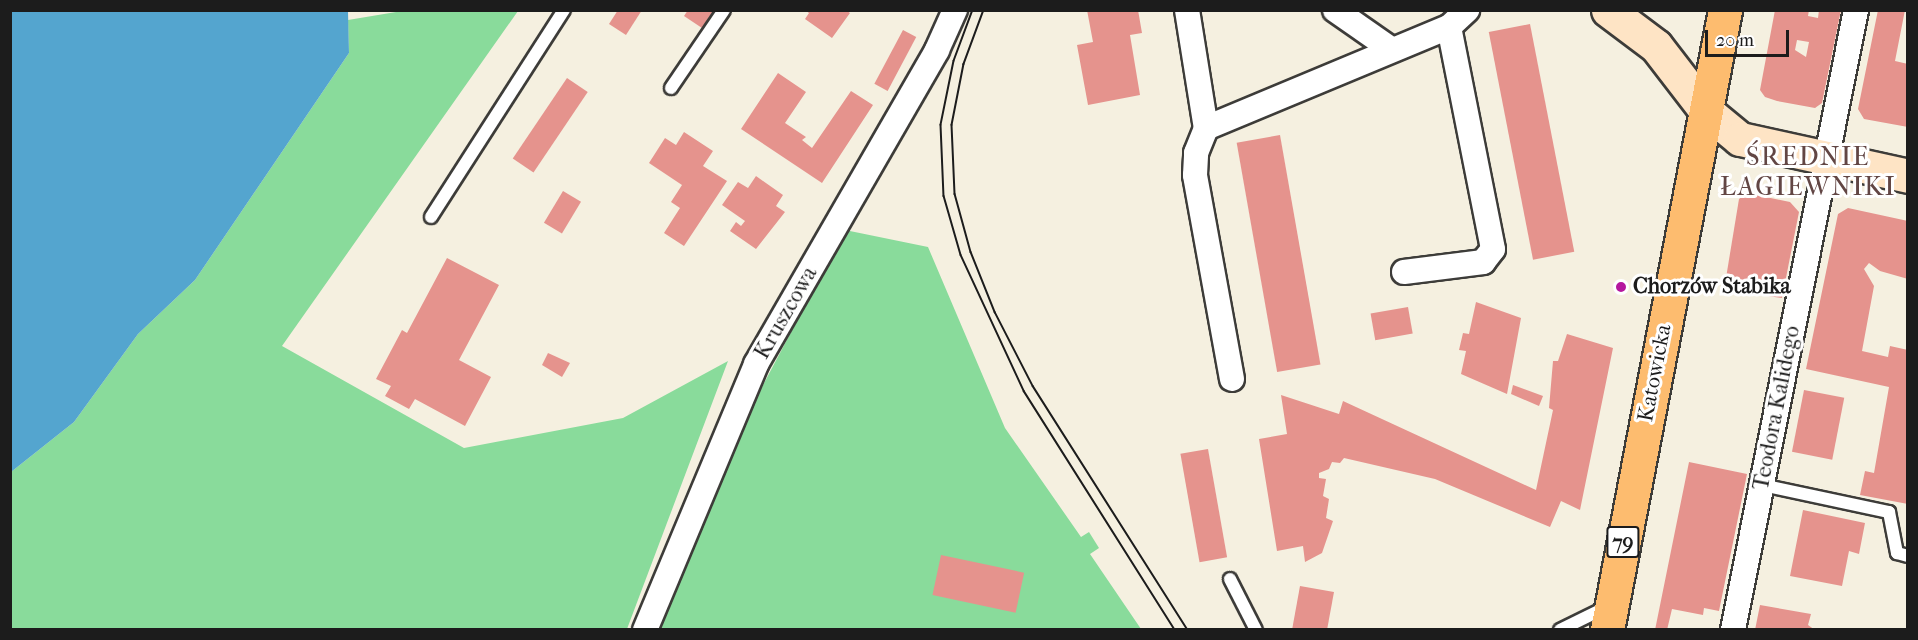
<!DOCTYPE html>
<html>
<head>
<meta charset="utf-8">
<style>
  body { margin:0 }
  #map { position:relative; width:1918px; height:640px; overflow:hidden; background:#f5f0e0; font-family:"IM FELL French Canon",serif }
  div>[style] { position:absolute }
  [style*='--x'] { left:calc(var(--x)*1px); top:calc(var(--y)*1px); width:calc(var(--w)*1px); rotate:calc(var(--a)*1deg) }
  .green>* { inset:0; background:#89db9b }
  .water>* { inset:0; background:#54a5cf }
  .building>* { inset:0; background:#e5938d; transform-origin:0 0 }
  .roads { filter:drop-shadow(2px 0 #3d3c39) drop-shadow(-2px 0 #3d3c39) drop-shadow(0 2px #3d3c39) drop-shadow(0 -2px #3d3c39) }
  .lane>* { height:12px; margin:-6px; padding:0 6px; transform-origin:6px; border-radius:6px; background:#fff }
  .street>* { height:24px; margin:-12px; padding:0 12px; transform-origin:12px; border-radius:12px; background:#fff }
  .secondary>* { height:33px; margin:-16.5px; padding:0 16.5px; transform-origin:16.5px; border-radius:16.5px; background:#fee4c5 }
  .primary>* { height:33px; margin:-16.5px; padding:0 16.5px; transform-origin:16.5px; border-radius:16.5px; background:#fdbc6f }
  .tram>* { height:1.5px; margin:-0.75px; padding:0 0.75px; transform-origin:0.75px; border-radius:0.75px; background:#1c1c1c }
  .dots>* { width:16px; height:16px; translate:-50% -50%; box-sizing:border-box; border:3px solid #fff; border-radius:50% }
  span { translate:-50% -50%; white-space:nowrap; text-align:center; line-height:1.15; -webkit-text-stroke:6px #fff; paint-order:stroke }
  .shield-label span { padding:2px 4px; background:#fff; border:2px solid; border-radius:4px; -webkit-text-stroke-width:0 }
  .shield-label { font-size:21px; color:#1c1c1c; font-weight:700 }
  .poi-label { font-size:22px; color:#1c1c1c; font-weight:700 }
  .left { translate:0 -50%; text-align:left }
  .street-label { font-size:22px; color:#1c1c1c }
  .quarter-label { font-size:26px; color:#624644; letter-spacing:1.5px }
  .frame { position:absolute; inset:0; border:12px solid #1c1c1c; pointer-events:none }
  .scale { position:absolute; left:1705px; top:30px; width:84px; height:27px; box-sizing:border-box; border:3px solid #1c1c1c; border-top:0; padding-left:8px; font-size:18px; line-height:21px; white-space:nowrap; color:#1c1c1c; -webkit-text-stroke:4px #fff; paint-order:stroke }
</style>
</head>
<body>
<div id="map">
  <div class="green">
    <i style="clip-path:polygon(402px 11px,518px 11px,282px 346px,464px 448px,623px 418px,728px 361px,627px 629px,11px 630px,11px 472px,74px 422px,138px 334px,195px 280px,349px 53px,348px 20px)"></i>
    <i style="clip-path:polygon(845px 230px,928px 247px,1005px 428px,1081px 537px,1089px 532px,1099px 548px,1090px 554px,1141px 629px,657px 630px,705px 495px)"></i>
  </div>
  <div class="water">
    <i style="clip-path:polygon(11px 10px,348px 11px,349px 53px,195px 280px,138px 334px,74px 422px,11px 472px)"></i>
  </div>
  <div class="building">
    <i style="clip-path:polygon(618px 10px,642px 10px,626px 35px,609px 24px)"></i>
    <i style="clip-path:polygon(688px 10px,714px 10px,702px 28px,684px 16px)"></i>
    <i style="clip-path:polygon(805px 10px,846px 10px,850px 13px,832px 38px,805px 19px,809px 13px)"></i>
    <i style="clip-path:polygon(1087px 10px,1138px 10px,1142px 33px,1130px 35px,1140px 95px,1088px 105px,1077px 45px,1093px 42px)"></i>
    <i style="clip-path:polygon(evenodd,1775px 10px,1809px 10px,1808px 16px,1818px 18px,1819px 10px,1841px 10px,1822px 103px,1815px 108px,1777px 101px,1765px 97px,1760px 90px,1775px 10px,1797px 40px,1809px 42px,1806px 57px,1795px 50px,1797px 40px)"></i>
    <i style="clip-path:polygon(1878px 10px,1905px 10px,1895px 61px,1908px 64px,1908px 127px,1864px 119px,1858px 109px)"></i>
    <i style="left:1530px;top:24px;width:232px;height:42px;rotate:79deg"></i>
    <i style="left:903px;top:30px;width:15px;height:61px;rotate:28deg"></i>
    <i style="clip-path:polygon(778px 73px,806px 92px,785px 123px,806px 137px,802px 140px,812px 148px,851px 91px,873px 105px,822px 183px,741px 129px)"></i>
    <i style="left:567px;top:78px;width:25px;height:97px;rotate:34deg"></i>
    <i style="clip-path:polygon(684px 132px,713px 151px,703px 166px,727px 181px,684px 246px,664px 233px,680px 208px,671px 202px,682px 185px,649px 163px,665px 138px,676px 145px)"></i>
    <i style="left:1280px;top:135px;width:233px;height:44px;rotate:80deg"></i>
    <i style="clip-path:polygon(756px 176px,783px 195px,776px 206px,785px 212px,756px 249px,730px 231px,736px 222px,741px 226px,745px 221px,722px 205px,738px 182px,748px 188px)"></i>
    <i style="left:563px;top:191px;width:21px;height:37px;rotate:31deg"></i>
    <i style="clip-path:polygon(1747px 193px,1790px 202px,1799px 212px,1782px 298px,1724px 290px,1739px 199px)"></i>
    <i style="clip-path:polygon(1848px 208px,1908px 221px,1908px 279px,1880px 271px,1869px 263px,1864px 269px,1874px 286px,1862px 351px,1888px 357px,1890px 346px,1908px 350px,1908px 504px,1860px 495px,1865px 471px,1874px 473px,1889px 387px,1806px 369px,1838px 214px)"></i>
    <i style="clip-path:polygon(447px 258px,499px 285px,459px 360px,491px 377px,465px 426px,415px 399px,409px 409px,385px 396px,391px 386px,376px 379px,402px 330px,407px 333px)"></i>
    <i style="clip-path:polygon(1476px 302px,1521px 318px,1507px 394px,1461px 374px,1466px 351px,1459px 350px,1463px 333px,1469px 334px)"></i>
    <i style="left:1408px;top:307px;width:27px;height:38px;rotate:80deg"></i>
    <i style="clip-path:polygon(1567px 334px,1613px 348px,1580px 510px,1561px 501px,1550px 527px,1435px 479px,1344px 458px,1340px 463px,1332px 462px,1329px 469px,1319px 473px,1319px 478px,1326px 479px,1323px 496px,1329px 499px,1326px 518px,1333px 521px,1322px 553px,1305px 562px,1303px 546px,1277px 551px,1259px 439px,1287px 434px,1281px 395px,1339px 414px,1343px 401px,1536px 490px,1553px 410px,1549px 408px,1553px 361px,1558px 361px)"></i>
    <i style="clip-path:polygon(548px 353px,570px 363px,562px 377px,542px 365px)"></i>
    <i style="clip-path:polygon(1513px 385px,1543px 396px,1539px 406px,1511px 394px)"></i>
    <i style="left:1804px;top:390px;width:41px;height:63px;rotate:11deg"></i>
    <i style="left:1208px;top:449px;width:110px;height:28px;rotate:80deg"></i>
    <i style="clip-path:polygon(1689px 462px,1747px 474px,1719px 611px,1704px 608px,1703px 615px,1672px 609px,1667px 630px,1655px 630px)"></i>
    <i style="clip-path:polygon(1803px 510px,1865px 523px,1859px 554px,1849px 551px,1842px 586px,1790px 576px)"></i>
    <i style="left:941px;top:555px;width:85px;height:41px;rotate:12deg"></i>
    <i style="clip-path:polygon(1300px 586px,1334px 592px,1327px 630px,1292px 630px)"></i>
    <i style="clip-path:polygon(1760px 605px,1811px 614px,1808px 625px,1815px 630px,1755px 630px)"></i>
  </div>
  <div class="roads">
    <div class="lane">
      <i style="--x:671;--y:88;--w:94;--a:-55.8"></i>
      <i style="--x:431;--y:217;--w:246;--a:-57.3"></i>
      <i style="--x:1762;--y:485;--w:130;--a:12"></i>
      <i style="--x:1889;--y:512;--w:42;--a:79"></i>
      <i style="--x:1897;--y:553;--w:11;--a:15"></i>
      <i style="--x:1230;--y:579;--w:57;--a:63"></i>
      <i style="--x:1560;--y:630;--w:52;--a:-26.1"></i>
    </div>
    <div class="street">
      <i style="--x:1187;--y:10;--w:120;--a:80.9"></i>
      <i style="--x:1335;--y:10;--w:68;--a:34.9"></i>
      <i style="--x:1404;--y:272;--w:80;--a:-7.2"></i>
      <i style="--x:1483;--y:262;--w:16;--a:-52"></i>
      <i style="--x:1493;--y:249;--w:226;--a:-101.2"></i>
      <i style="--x:1232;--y:379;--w:207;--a:-100.3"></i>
      <i style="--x:1195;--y:175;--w:22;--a:-87"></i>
      <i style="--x:1196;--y:153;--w:27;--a:-68"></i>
      <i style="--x:1206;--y:128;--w:263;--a:-22.6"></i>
      <i style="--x:1449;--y:27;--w:25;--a:-43"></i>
      <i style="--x:645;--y:630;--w:288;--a:-67.3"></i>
      <i style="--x:756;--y:364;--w:362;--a:-60"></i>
      <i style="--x:937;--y:50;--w:44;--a:-65.8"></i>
      <i style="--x:1733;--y:630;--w:632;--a:-78.78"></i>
    </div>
    <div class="secondary">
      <i style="--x:1608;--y:10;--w:60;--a:36.9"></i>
      <i style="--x:1656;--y:46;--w:82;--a:52.4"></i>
      <i style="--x:1706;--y:111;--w:44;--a:39.5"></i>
      <i style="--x:1740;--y:139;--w:172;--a:12.4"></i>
    </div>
    <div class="primary">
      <i style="--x:1607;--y:630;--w:631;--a:-79.22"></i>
    </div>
  </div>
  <div class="tram">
    <i style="--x:973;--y:10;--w:54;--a:110.4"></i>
    <i style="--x:954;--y:61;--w:65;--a:101.5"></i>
    <i style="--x:941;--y:125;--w:71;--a:87.6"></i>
    <i style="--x:944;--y:196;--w:61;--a:73.9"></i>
    <i style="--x:961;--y:255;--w:150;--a:65.1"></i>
    <i style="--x:1024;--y:391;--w:283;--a:57.7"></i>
    <i style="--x:984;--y:10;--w:58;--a:110.3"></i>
    <i style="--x:964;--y:64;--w:62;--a:101.1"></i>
    <i style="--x:952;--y:125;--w:69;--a:87.5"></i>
    <i style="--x:955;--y:194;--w:60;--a:74.6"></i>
    <i style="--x:971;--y:252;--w:65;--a:68.2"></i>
    <i style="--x:995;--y:312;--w:83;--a:62.8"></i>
    <i style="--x:1033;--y:386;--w:289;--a:57.6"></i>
  </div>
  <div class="dots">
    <i style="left:1621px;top:287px;background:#b5179e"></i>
  </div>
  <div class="shield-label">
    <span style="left:1623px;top:542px">79</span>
  </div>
  <div class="poi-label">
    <span class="left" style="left:1633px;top:287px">Chorzów Stabika</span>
  </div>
  <div class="street-label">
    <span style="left:786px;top:313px;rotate:-60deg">Kruszcowa</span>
    <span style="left:1655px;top:373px;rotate:-79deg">Katowicka</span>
    <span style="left:1777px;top:408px;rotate:-79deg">Teodora Kalidego</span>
  </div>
  <div class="quarter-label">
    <span style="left:1808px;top:172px">ŚREDNIE<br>ŁAGIEWNIKI</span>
  </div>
  <div class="frame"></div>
  <div class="scale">20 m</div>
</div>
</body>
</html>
